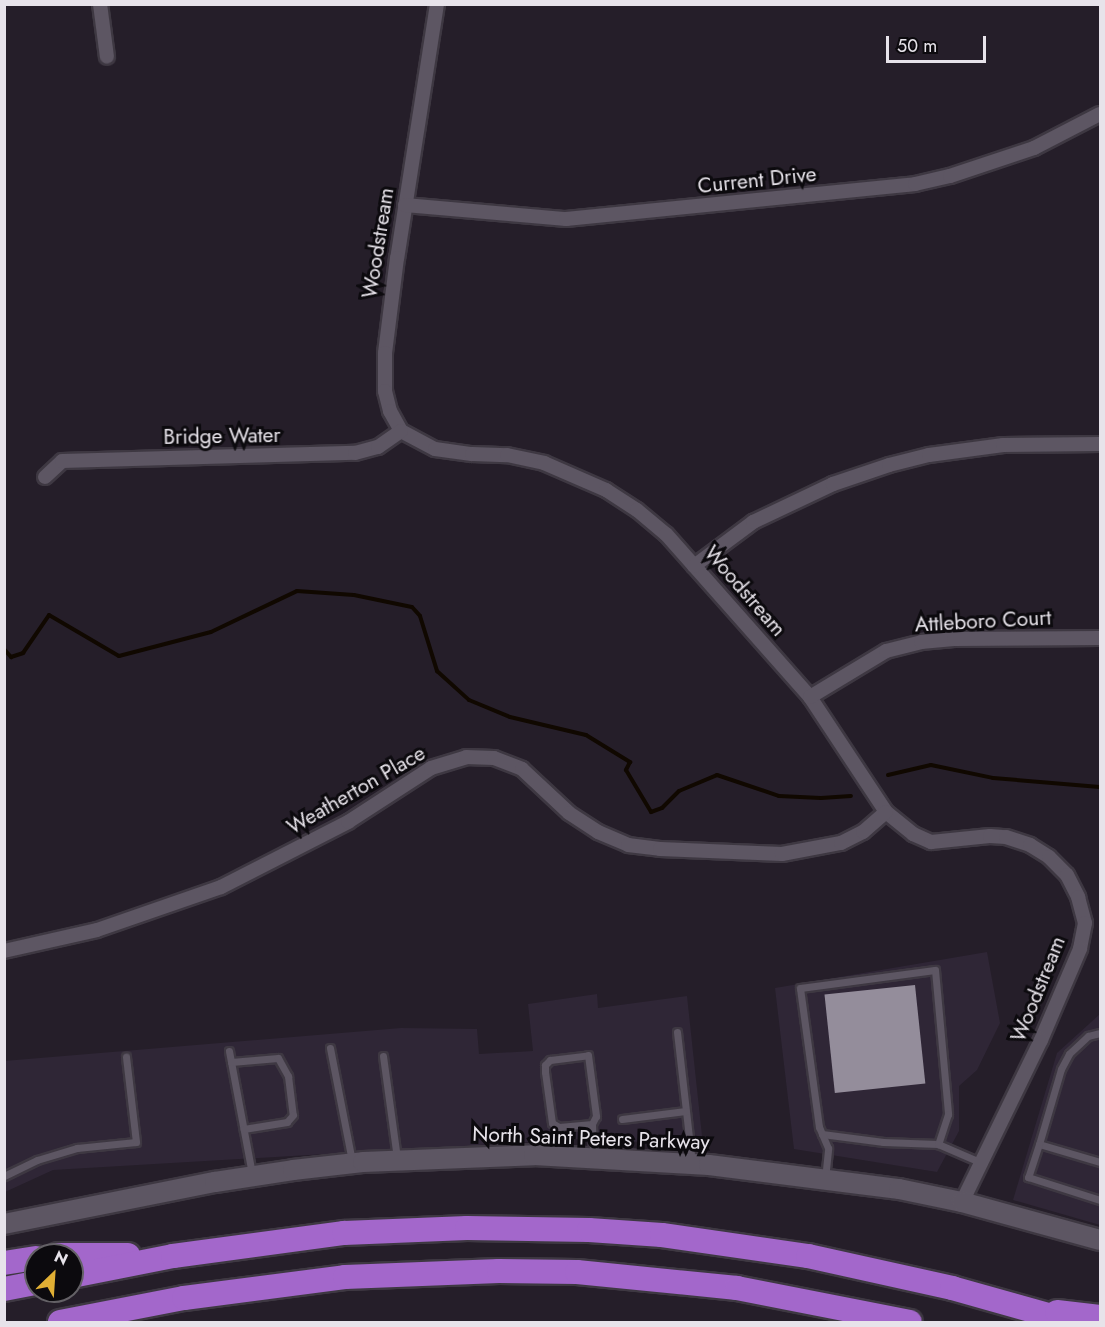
<!DOCTYPE html>
<html>
<head>
<meta charset="utf-8">
<style>
  body { margin:0 }
  #map { position:relative; width:1105px; height:1327px; overflow:hidden; background:#251e29; font-family:Jost,sans-serif }
  div>[style] { position:absolute }
  [style*='--x'] { left:calc(var(--x)*1px); top:calc(var(--y)*1px); width:calc(var(--w)*1px); rotate:calc(var(--a)*1deg) }
  .built>* { inset:0; background:#2f2636 }
  .stream>* { height:4px; margin:-2px; padding:0 2px; transform-origin:2px; border-radius:2px; background:#100800 }
  .building>* { inset:0; background:#948d9b; transform-origin:0 0 }
  .roads { filter:drop-shadow(2px 0 #3e3842) drop-shadow(-2px 0 #3e3842) drop-shadow(0 2px #3e3842) drop-shadow(0 -2px #3e3842) }
  .service>* { height:7px; margin:-3.5px; padding:0 3.5px; transform-origin:3.5px; border-radius:3.5px; background:#5d5663 }
  .minor>* { height:14px; margin:-7px; padding:0 7px; transform-origin:7px; border-radius:7px; background:#5d5663 }
  .secondary>* { height:20px; margin:-10px; padding:0 10px; transform-origin:10px; border-radius:10px; background:#5d5663 }
  .motorway>* { height:24px; margin:-12px; padding:0 12px; transform-origin:12px; border-radius:12px; background:#a367cb }
  span { translate:-50% -50%; white-space:nowrap; text-align:center; line-height:1.15; -webkit-text-stroke:6px #0c0a0e; paint-order:stroke }
  .street-label { font-size:21px; color:#e7e3ea }
  .frame { position:absolute; inset:0; border:6px solid #e7e3ea; pointer-events:none }
  .north { position:absolute; left:24px; top:1243px; width:60px; height:60px; box-sizing:border-box; background:#0c0a0e; border:2px solid #646166; border-radius:50%; rotate:25deg; font-size:16px; font-weight:700; line-height:24px; text-align:center; color:#e7e3ea }
  .north::after { content:''; display:block; margin:auto; width:21px; height:27px; background:#e1af34; clip-path:polygon(50% 0,100% 100%,50% 72%,0 100%) }
  .scale { position:absolute; left:886px; top:36px; width:100px; height:27px; box-sizing:border-box; border:3px solid #e7e3ea; border-top:0; padding-left:8px; font-size:18px; line-height:21px; white-space:nowrap; color:#e7e3ea; -webkit-text-stroke:4px #0c0a0e; paint-order:stroke }
</style>
</head>
<body>
<div id="map">
  <div class="built">
    <i style="clip-path:polygon(987px 952px,1000px 1023px,977px 1070px,959px 1086px,959px 1131px,937px 1172px,794px 1149px,775px 988px)"></i>
    <i style="clip-path:polygon(597px 994px,598px 1008px,687px 996px,703px 1145px,581px 1139px,53px 1170px,5px 1192px,4px 1061px,401px 1028px,477px 1029px,479px 1054px,533px 1051px,528px 1004px)"></i>
    <i style="clip-path:polygon(1100px 1014px,1100px 1225px,1013px 1200px,1057px 1053px)"></i>
  </div>
  <div class="stream">
    <i style="--x:4;--y:649;--w:11;--a:49"></i>
    <i style="--x:11;--y:657;--w:13;--a:-18"></i>
    <i style="--x:23;--y:653;--w:46;--a:-55.6"></i>
    <i style="--x:49;--y:615;--w:81;--a:30.4"></i>
    <i style="--x:119;--y:656;--w:95;--a:-14.6"></i>
    <i style="--x:211;--y:632;--w:95;--a:-25.5"></i>
    <i style="--x:297;--y:591;--w:57;--a:4"></i>
    <i style="--x:354;--y:595;--w:59;--a:11.7"></i>
    <i style="--x:412;--y:607;--w:12;--a:48"></i>
    <i style="--x:420;--y:616;--w:58;--a:72.8"></i>
    <i style="--x:437;--y:671;--w:43;--a:42.2"></i>
    <i style="--x:469;--y:700;--w:44;--a:22.5"></i>
    <i style="--x:510;--y:717;--w:78;--a:13.3"></i>
    <i style="--x:586;--y:735;--w:52;--a:31.5"></i>
    <i style="--x:630;--y:762;--w:9;--a:117"></i>
    <i style="--x:626;--y:770;--w:49;--a:59.2"></i>
    <i style="--x:651;--y:812;--w:12;--a:-20"></i>
    <i style="--x:662;--y:808;--w:24;--a:-45"></i>
    <i style="--x:679;--y:791;--w:41;--a:-22.8"></i>
    <i style="--x:717;--y:775;--w:65;--a:18.7"></i>
    <i style="--x:779;--y:796;--w:42;--a:2.7"></i>
    <i style="--x:821;--y:798;--w:30;--a:-4"></i>
    <i style="--x:888;--y:775;--w:44;--a:-13.1"></i>
    <i style="--x:931;--y:765;--w:63;--a:11.8"></i>
    <i style="--x:993;--y:778;--w:107;--a:4.8"></i>
  </div>
  <div class="building">
    <i style="left:915px;top:985px;width:99px;height:91px;rotate:84deg"></i>
  </div>
  <div class="roads">
    <div class="service">
      <i style="--x:677;--y:1032;--w:132;--a:83.5"></i>
      <i style="--x:1100;--y:1033;--w:12;--a:166"></i>
      <i style="--x:1088;--y:1036;--w:26;--a:137"></i>
      <i style="--x:1069;--y:1054;--w:17;--a:118"></i>
      <i style="--x:1061;--y:1069;--w:78;--a:106.3"></i>
      <i style="--x:1039;--y:1144;--w:64;--a:16.4"></i>
      <i style="--x:330;--y:1048;--w:115;--a:79"></i>
      <i style="--x:229;--y:1051;--w:125;--a:79.4"></i>
      <i style="--x:383;--y:1056;--w:103;--a:82.2"></i>
      <i style="--x:231;--y:1062;--w:47;--a:-4.9"></i>
      <i style="--x:278;--y:1058;--w:21;--a:61"></i>
      <i style="--x:288;--y:1076;--w:39;--a:83"></i>
      <i style="--x:293;--y:1115;--w:9;--a:131"></i>
      <i style="--x:287;--y:1122;--w:44;--a:170.8"></i>
      <i style="--x:622;--y:1119;--w:64;--a:-7.1"></i>
      <i style="--x:592;--y:1124;--w:33;--a:175"></i>
      <i style="--x:559;--y:1127;--w:8;--a:-150"></i>
      <i style="--x:552;--y:1123;--w:51;--a:-97.8"></i>
      <i style="--x:545;--y:1072;--w:7;--a:-90"></i>
      <i style="--x:545;--y:1065;--w:7;--a:-45"></i>
      <i style="--x:550;--y:1060;--w:38;--a:-7"></i>
      <i style="--x:588;--y:1055;--w:62;--a:82.5"></i>
      <i style="--x:596;--y:1116;--w:9;--a:117"></i>
      <i style="--x:592;--y:1124;--w:31;--a:88"></i>
      <i style="--x:822;--y:1134;--w:62;--a:7.5"></i>
      <i style="--x:883;--y:1142;--w:55;--a:2.1"></i>
      <i style="--x:1039;--y:1144;--w:35;--a:108"></i>
      <i style="--x:1028;--y:1177;--w:76;--a:17.7"></i>
      <i style="--x:4;--y:1176;--w:37;--a:-26"></i>
      <i style="--x:37;--y:1160;--w:42;--a:-16.7"></i>
      <i style="--x:77;--y:1148;--w:59;--a:-5.8"></i>
      <i style="--x:136;--y:1142;--w:86;--a:-96.7"></i>
      <i style="--x:825;--y:1179;--w:31;--a:-84"></i>
      <i style="--x:828;--y:1148;--w:23;--a:-113"></i>
      <i style="--x:819;--y:1127;--w:140;--a:-97.8"></i>
      <i style="--x:800;--y:988;--w:136;--a:-7.6"></i>
      <i style="--x:935;--y:970;--w:145;--a:84.8"></i>
      <i style="--x:948;--y:1114;--w:32;--a:108"></i>
      <i style="--x:938;--y:1144;--w:48;--a:23.4"></i>
    </div>
    <div class="minor">
      <i style="--x:100;--y:4;--w:53;--a:82.5"></i>
      <i style="--x:437;--y:4;--w:257;--a:98.9"></i>
      <i style="--x:397;--y:258;--w:96;--a:97.2"></i>
      <i style="--x:385;--y:353;--w:38;--a:90"></i>
      <i style="--x:385;--y:391;--w:21;--a:76"></i>
      <i style="--x:390;--y:411;--w:23;--a:61"></i>
      <i style="--x:401;--y:431;--w:38;--a:28"></i>
      <i style="--x:435;--y:449;--w:37;--a:8"></i>
      <i style="--x:472;--y:454;--w:35;--a:2"></i>
      <i style="--x:507;--y:455;--w:38;--a:12"></i>
      <i style="--x:544;--y:463;--w:68;--a:23.5"></i>
      <i style="--x:606;--y:490;--w:37;--a:33"></i>
      <i style="--x:637;--y:510;--w:38;--a:40"></i>
      <i style="--x:666;--y:534;--w:217;--a:48.5"></i>
      <i style="--x:810;--y:697;--w:138;--a:56.5"></i>
      <i style="--x:886;--y:812;--w:35;--a:39"></i>
      <i style="--x:913;--y:834;--w:20;--a:24"></i>
      <i style="--x:931;--y:842;--w:59;--a:-5.8"></i>
      <i style="--x:990;--y:836;--w:16;--a:4"></i>
      <i style="--x:1006;--y:837;--w:25;--a:18"></i>
      <i style="--x:1030;--y:845;--w:22;--a:32"></i>
      <i style="--x:1049;--y:857;--w:25;--a:45"></i>
      <i style="--x:1067;--y:875;--w:25;--a:63"></i>
      <i style="--x:1078;--y:897;--w:27;--a:75"></i>
      <i style="--x:1085;--y:923;--w:26;--a:101"></i>
      <i style="--x:1080;--y:949;--w:99;--a:113.2"></i>
      <i style="--x:1041;--y:1040;--w:180;--a:116"></i>
      <i style="--x:405;--y:205;--w:162;--a:5"></i>
      <i style="--x:566;--y:219;--w:351;--a:-5.7"></i>
      <i style="--x:915;--y:184;--w:36;--a:-13"></i>
      <i style="--x:950;--y:176;--w:89;--a:-18.4"></i>
      <i style="--x:1034;--y:148;--w:74;--a:-27.3"></i>
      <i style="--x:45;--y:477;--w:23;--a:-43"></i>
      <i style="--x:62;--y:461;--w:293;--a:-1.6"></i>
      <i style="--x:355;--y:453;--w:24;--a:-15"></i>
      <i style="--x:378;--y:447;--w:28;--a:-35"></i>
      <i style="--x:694;--y:566;--w:74;--a:-36.7"></i>
      <i style="--x:753;--y:522;--w:89;--a:-25.4"></i>
      <i style="--x:833;--y:484;--w:59;--a:-18.7"></i>
      <i style="--x:889;--y:465;--w:41;--a:-14"></i>
      <i style="--x:929;--y:455;--w:75;--a:-7.7"></i>
      <i style="--x:1003;--y:445;--w:97;--a:-0.6"></i>
      <i style="--x:810;--y:697;--w:89;--a:-31.2"></i>
      <i style="--x:886;--y:651;--w:36;--a:-14"></i>
      <i style="--x:921;--y:642;--w:33;--a:-5"></i>
      <i style="--x:954;--y:639;--w:146;--a:-0.4"></i>
      <i style="--x:4;--y:951;--w:95;--a:-12.7"></i>
      <i style="--x:97;--y:930;--w:131;--a:-19.1"></i>
      <i style="--x:221;--y:887;--w:143;--a:-27.1"></i>
      <i style="--x:348;--y:822;--w:99;--a:-33"></i>
      <i style="--x:431;--y:768;--w:37;--a:-17"></i>
      <i style="--x:466;--y:757;--w:28;--a:2"></i>
      <i style="--x:494;--y:758;--w:30;--a:21"></i>
      <i style="--x:522;--y:769;--w:64;--a:43.1"></i>
      <i style="--x:569;--y:813;--w:35;--a:33"></i>
      <i style="--x:598;--y:832;--w:33;--a:23"></i>
      <i style="--x:628;--y:845;--w:32;--a:7"></i>
      <i style="--x:660;--y:849;--w:122;--a:2.3"></i>
      <i style="--x:782;--y:854;--w:60;--a:-10.6"></i>
      <i style="--x:841;--y:843;--w:25;--a:-27"></i>
      <i style="--x:863;--y:832;--w:30;--a:-41"></i>
    </div>
    <div class="secondary">
      <i style="--x:4;--y:1224;--w:215;--a:-11.3"></i>
      <i style="--x:215;--y:1182;--w:79;--a:-8.7"></i>
      <i style="--x:293;--y:1170;--w:70;--a:-6.5"></i>
      <i style="--x:363;--y:1162;--w:171;--a:-2.3"></i>
      <i style="--x:534;--y:1155;--w:175;--a:3.3"></i>
      <i style="--x:709;--y:1165;--w:192;--a:7.2"></i>
      <i style="--x:899;--y:1189;--w:64;--a:11.7"></i>
      <i style="--x:962;--y:1202;--w:143;--a:15.4"></i>
    </div>
    <div class="motorway">
      <i style="--x:58;--y:1255;--w:70;--a:0"></i>
      <i style="--x:4;--y:1263;--w:32;--a:-9"></i>
      <i style="--x:72;--y:1276;--w:103;--a:-11.2"></i>
      <i style="--x:173;--y:1256;--w:173;--a:-7.7"></i>
      <i style="--x:344;--y:1233;--w:123;--a:-2.3"></i>
      <i style="--x:467;--y:1228;--w:122;--a:0.9"></i>
      <i style="--x:589;--y:1230;--w:73;--a:3.9"></i>
      <i style="--x:662;--y:1235;--w:148;--a:8.2"></i>
      <i style="--x:808;--y:1256;--w:148;--a:12.5"></i>
      <i style="--x:952;--y:1288;--w:126;--a:15.7"></i>
      <i style="--x:4;--y:1289;--w:33;--a:-11"></i>
      <i style="--x:1057;--y:1312;--w:43;--a:6.6"></i>
      <i style="--x:60;--y:1322;--w:126;--a:-11"></i>
      <i style="--x:184;--y:1298;--w:162;--a:-7.4"></i>
      <i style="--x:345;--y:1277;--w:154;--a:-2.2"></i>
      <i style="--x:499;--y:1271;--w:78;--a:0.7"></i>
      <i style="--x:577;--y:1272;--w:161;--a:5.7"></i>
      <i style="--x:737;--y:1288;--w:176;--a:11.1"></i>
    </div>
  </div>
  <div class="street-label">
    <span style="left:757px;top:180px;rotate:-6deg">Current Drive</span>
    <span style="left:378px;top:243px;rotate:-81deg">Woodstream</span>
    <span style="left:222px;top:436px;rotate:-1deg">Bridge Water</span>
    <span style="left:745px;top:591px;rotate:49deg">Woodstream</span>
    <span style="left:983px;top:621px;rotate:-3deg">Attleboro Court</span>
    <span style="left:356px;top:790px;rotate:-30deg">Weatherton Place</span>
    <span style="left:1038px;top:989px;rotate:-68deg">Woodstream</span>
    <span style="left:591px;top:1138px;rotate:2deg">North Saint Peters Parkway</span>
  </div>
  <div class="frame"></div>
  <div class="north">N</div>
  <div class="scale">50 m</div>
</div>
</body>
</html>
